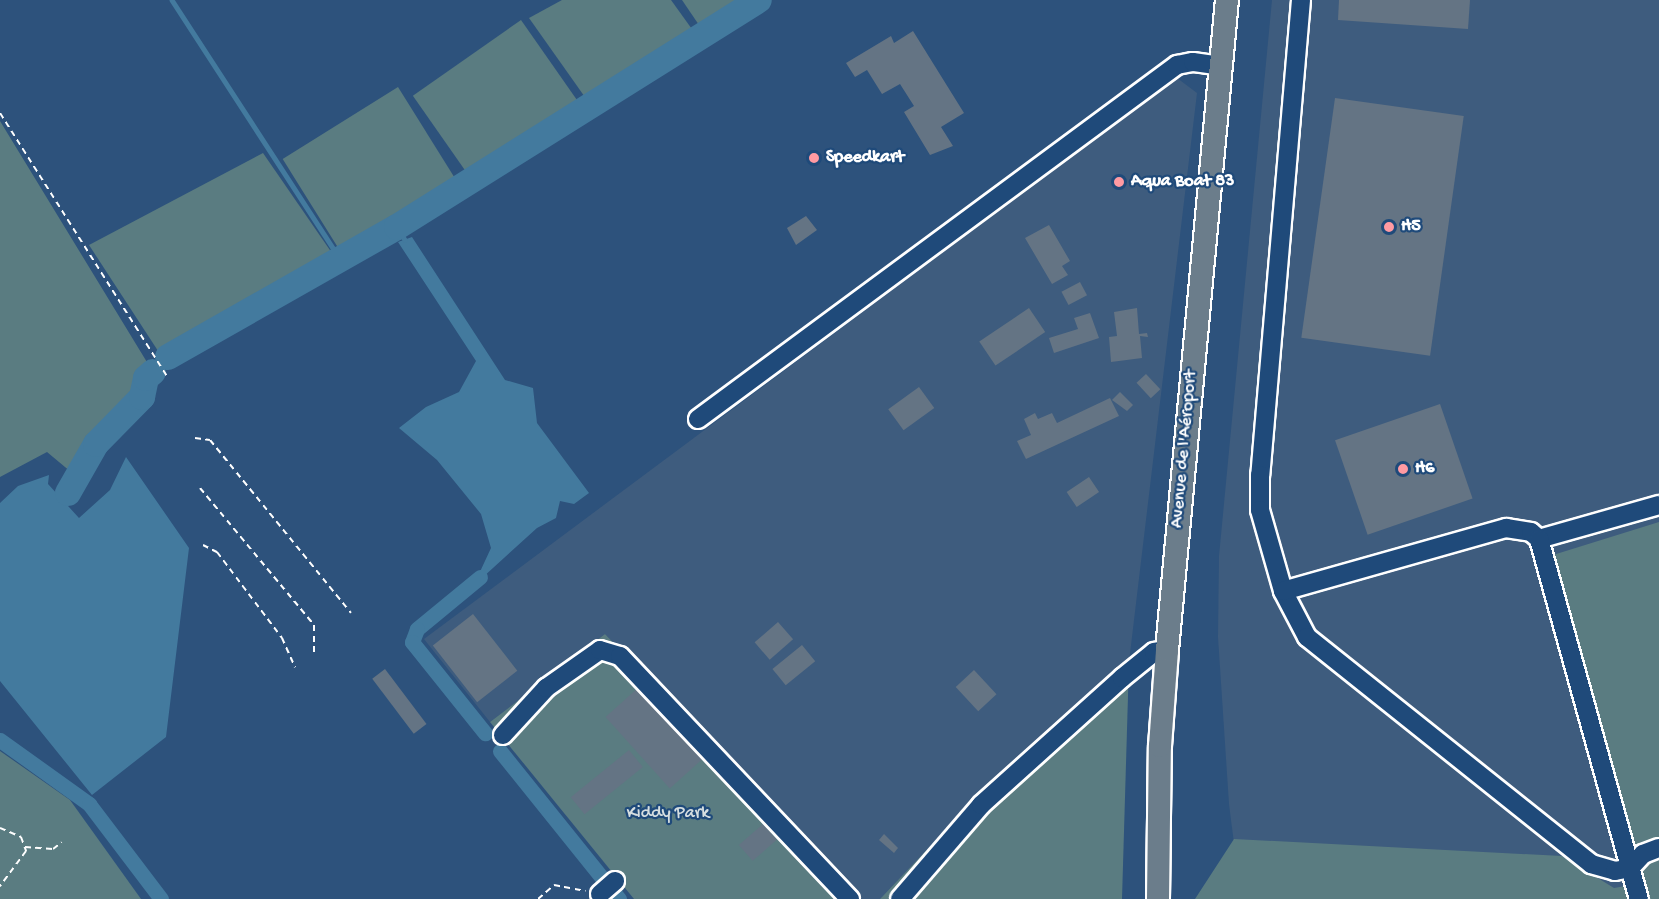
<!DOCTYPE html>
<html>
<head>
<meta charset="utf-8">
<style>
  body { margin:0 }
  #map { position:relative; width:1659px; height:899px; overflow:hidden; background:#2d527c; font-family:"Gochi Hand",sans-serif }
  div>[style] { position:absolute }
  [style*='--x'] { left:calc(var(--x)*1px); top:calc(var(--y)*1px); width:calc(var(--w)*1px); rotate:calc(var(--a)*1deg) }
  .built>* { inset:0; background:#3e5c7e }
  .green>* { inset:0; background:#5a7c81; transform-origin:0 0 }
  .water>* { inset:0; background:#437a9e }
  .stream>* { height:4.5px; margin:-2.25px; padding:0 2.25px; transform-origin:2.25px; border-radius:2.25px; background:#437a9e }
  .canal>* { height:15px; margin:-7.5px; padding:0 7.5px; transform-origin:7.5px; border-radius:7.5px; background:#437a9e }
  .river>* { height:26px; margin:-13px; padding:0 13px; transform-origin:13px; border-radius:13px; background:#437a9e }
  .building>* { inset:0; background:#647484; transform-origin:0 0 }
  .path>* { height:2px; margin-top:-1px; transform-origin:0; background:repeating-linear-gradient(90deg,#fff 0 6px,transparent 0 10.5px) }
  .roads { filter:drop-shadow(2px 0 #fff) drop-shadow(-2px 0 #fff) drop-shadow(0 2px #fff) drop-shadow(0 -2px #fff) }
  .minor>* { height:18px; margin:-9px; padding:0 9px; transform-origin:9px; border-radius:9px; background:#1f4a7a }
  .major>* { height:22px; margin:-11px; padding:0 11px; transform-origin:11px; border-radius:11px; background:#6b7d8b }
  .dots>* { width:16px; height:16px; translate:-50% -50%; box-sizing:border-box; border:3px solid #1f4a7a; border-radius:50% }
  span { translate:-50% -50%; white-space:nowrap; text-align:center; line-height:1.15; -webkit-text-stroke:4.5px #1f4a7a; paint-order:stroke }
  .poi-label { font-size:18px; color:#fff; font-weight:700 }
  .left { translate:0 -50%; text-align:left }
  .street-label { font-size:18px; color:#fff }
  .park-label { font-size:18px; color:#d6dee0 }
</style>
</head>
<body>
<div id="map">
  <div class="built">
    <i style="clip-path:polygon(1272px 0,1659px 0,1659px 899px,1241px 899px,1229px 804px,1218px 637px,1219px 556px)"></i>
    <i style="clip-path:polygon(1177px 78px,1197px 93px,1129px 662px,994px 779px,880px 899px,859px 899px,605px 634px,490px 722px,424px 639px)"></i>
  </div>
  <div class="green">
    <i style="clip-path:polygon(562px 0,671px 0,694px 32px,587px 100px,529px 18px)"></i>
    <i style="clip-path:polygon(682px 0,745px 0,701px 28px)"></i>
    <i style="left:521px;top:20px;width:100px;height:132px;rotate:55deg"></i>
    <i style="left:398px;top:87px;width:109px;height:136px;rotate:58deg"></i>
    <i style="clip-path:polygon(0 121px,153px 372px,71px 472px,47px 452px,0 477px)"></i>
    <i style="clip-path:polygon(263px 153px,334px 256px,162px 357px,89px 245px)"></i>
    <i style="clip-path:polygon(1659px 522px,1659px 899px,1195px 899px,1234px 839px,1562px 856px,1614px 888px,1643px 883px,1553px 555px)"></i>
    <i style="clip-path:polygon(605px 634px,859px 899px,634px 899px,490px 722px)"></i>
    <i style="clip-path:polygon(1129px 662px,1122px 899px,880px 899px,994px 779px)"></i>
    <i style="clip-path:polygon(0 751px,70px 800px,141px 899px,0 899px)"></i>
  </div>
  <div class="water">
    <i style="clip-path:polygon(412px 237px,505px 380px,533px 388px,537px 423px,589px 493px,574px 504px,560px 501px,556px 518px,537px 528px,482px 578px,478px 576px,491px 548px,481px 514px,437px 460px,399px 428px,426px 407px,459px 392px,476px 361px,398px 242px)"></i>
    <i style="clip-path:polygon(126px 457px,189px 548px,166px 737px,92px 795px,0 681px,0 503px,18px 486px,49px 475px,48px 484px,79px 518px,110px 490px)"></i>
  </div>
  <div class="stream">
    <i style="--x:172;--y:0;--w:309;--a:57"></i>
    <i style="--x:397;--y:227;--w:15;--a:58"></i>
  </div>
  <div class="canal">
    <i style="--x:480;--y:577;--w:82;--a:140.5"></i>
    <i style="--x:417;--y:629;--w:14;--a:111"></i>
    <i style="--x:412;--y:642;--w:117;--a:51.3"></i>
    <i style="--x:0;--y:740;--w:110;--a:35.7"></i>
    <i style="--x:89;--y:804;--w:119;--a:52.8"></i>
    <i style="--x:500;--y:751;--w:190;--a:51.2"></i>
  </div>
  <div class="river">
    <i style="--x:168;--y:357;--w:263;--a:-29.6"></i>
    <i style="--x:397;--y:227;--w:427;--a:-32.1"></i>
    <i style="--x:68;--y:493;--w:56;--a:-60.3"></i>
    <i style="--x:96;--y:444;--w:66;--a:-45.6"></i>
    <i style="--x:142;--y:397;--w:19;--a:-78"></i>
    <i style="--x:146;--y:378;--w:9;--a:-41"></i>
  </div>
  <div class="building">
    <i style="clip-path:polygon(1339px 0,1470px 0,1468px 29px,1338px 20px)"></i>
    <i style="clip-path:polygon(913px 31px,964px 113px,941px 127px,953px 146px,930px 155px,904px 112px,914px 106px,900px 84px,882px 94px,867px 70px,855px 77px,846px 63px,891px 36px,894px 43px)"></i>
    <i style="left:1335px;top:98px;width:130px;height:242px;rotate:8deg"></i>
    <i style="clip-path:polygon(806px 216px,817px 230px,796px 245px,787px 228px)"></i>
    <i style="clip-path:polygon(1049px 225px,1070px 261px,1062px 266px,1068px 275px,1052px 284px,1025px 238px)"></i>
    <i style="left:1080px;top:282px;width:15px;height:21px;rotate:62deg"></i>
    <i style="left:1029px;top:308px;width:29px;height:60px;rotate:56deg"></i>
    <i style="clip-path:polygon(1137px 308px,1139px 334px,1147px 333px,1148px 337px,1140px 336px,1142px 358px,1111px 362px,1109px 337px,1117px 336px,1114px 312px)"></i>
    <i style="clip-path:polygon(1090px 313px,1099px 338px,1054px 353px,1049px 338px,1078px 329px,1074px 318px)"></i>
    <i style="left:1146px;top:374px;width:21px;height:13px;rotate:47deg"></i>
    <i style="left:919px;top:387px;width:26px;height:38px;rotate:54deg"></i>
    <i style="clip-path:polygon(1120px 392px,1133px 405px,1127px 411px,1112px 400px)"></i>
    <i style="clip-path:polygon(1110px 398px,1119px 416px,1026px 459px,1017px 441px,1031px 435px,1024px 419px,1035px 413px,1038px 419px,1052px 413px,1057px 423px)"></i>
    <i style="left:1440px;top:404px;width:100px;height:111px;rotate:71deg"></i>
    <i style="left:1089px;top:477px;width:18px;height:27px;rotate:56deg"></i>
    <i style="left:473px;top:614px;width:72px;height:51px;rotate:52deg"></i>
    <i style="left:778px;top:622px;width:23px;height:31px;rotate:49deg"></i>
    <i style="left:802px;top:645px;width:21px;height:38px;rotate:51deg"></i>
    <i style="left:385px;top:669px;width:69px;height:16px;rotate:53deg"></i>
    <i style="left:974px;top:670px;width:33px;height:25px;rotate:47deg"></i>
    <i style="left:639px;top:687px;width:96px;height:45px;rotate:48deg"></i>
    <i style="left:629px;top:750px;width:22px;height:75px;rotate:51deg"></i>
    <i style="left:763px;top:824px;width:21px;height:32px;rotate:49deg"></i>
    <i style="clip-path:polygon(884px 834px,898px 848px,894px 853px,879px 840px)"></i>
  </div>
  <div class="path">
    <i style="--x:0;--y:113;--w:312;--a:57.6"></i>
    <i style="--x:195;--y:438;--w:15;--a:8"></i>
    <i style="--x:210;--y:440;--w:223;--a:50.8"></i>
    <i style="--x:200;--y:488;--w:178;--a:50.2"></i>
    <i style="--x:314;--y:625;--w:31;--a:90"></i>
    <i style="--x:203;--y:545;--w:16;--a:27"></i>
    <i style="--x:217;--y:552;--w:108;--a:52.9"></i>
    <i style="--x:282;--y:638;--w:32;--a:66"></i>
    <i style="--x:0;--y:828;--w:23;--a:23"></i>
    <i style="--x:21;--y:837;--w:15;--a:70"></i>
    <i style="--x:26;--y:851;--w:44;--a:126.6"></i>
    <i style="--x:25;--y:847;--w:28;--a:4"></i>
    <i style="--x:53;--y:849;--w:11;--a:-38"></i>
    <i style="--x:538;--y:899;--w:21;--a:-41"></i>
    <i style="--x:554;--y:885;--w:32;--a:11"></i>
  </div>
  <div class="roads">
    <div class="minor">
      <i style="--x:1301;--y:0;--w:477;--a:94.9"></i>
      <i style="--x:1260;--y:475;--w:35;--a:90"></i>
      <i style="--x:1260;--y:510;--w:84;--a:74.1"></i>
      <i style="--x:1283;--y:591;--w:52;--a:62.4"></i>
      <i style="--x:1307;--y:637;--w:364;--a:38.6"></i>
      <i style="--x:1591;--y:864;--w:25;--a:16"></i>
      <i style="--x:1615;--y:871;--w:15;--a:-11"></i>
      <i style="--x:1630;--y:868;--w:19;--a:-47"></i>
      <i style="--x:1643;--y:854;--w:17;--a:-21"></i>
      <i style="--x:698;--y:419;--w:596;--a:-36.47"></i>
      <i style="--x:1177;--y:65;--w:16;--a:-11"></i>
      <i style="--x:1193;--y:62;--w:28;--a:8"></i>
      <i style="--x:1539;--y:539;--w:125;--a:-15.8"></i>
      <i style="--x:1283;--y:591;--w:232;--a:-15.8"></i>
      <i style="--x:1506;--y:528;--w:25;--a:9"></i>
      <i style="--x:1531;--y:532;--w:11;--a:41"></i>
      <i style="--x:1539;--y:539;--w:374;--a:74.5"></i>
      <i style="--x:503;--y:735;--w:64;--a:-47.5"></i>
      <i style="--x:546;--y:688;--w:66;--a:-35.1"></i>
      <i style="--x:600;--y:650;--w:21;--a:17"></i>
      <i style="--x:620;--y:656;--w:335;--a:46.6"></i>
      <i style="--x:600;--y:894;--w:20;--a:-41"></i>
      <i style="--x:900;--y:899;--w:124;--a:-49.2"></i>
      <i style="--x:981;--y:805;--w:190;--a:-42"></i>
      <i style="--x:1122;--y:678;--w:41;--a:-39.1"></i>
      <i style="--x:1154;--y:652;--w:13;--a:-9"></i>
    </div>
    <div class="major">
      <i style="--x:1158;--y:899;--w:153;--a:-89.3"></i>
      <i style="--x:1160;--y:746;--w:96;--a:-85.8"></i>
      <i style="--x:1167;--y:650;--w:653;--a:-84.73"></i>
    </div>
  </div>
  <div class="dots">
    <i style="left:814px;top:158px;background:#ff9aa2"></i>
    <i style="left:1119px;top:182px;background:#ff9aa2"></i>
    <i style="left:1389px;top:227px;background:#ff9aa2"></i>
    <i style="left:1403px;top:469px;background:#ff9aa2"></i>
  </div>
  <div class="poi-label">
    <span class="left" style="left:826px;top:158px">Speedkart</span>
    <span class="left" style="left:1131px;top:182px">Aqua Boat 83</span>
    <span class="left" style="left:1401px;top:227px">H5</span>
    <span class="left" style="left:1415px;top:469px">H6</span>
  </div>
  <div class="street-label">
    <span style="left:1185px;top:449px;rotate:-85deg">Avenue de l'Aéroport</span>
  </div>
  <div class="park-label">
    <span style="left:668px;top:814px">Kiddy Park</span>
  </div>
</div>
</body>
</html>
